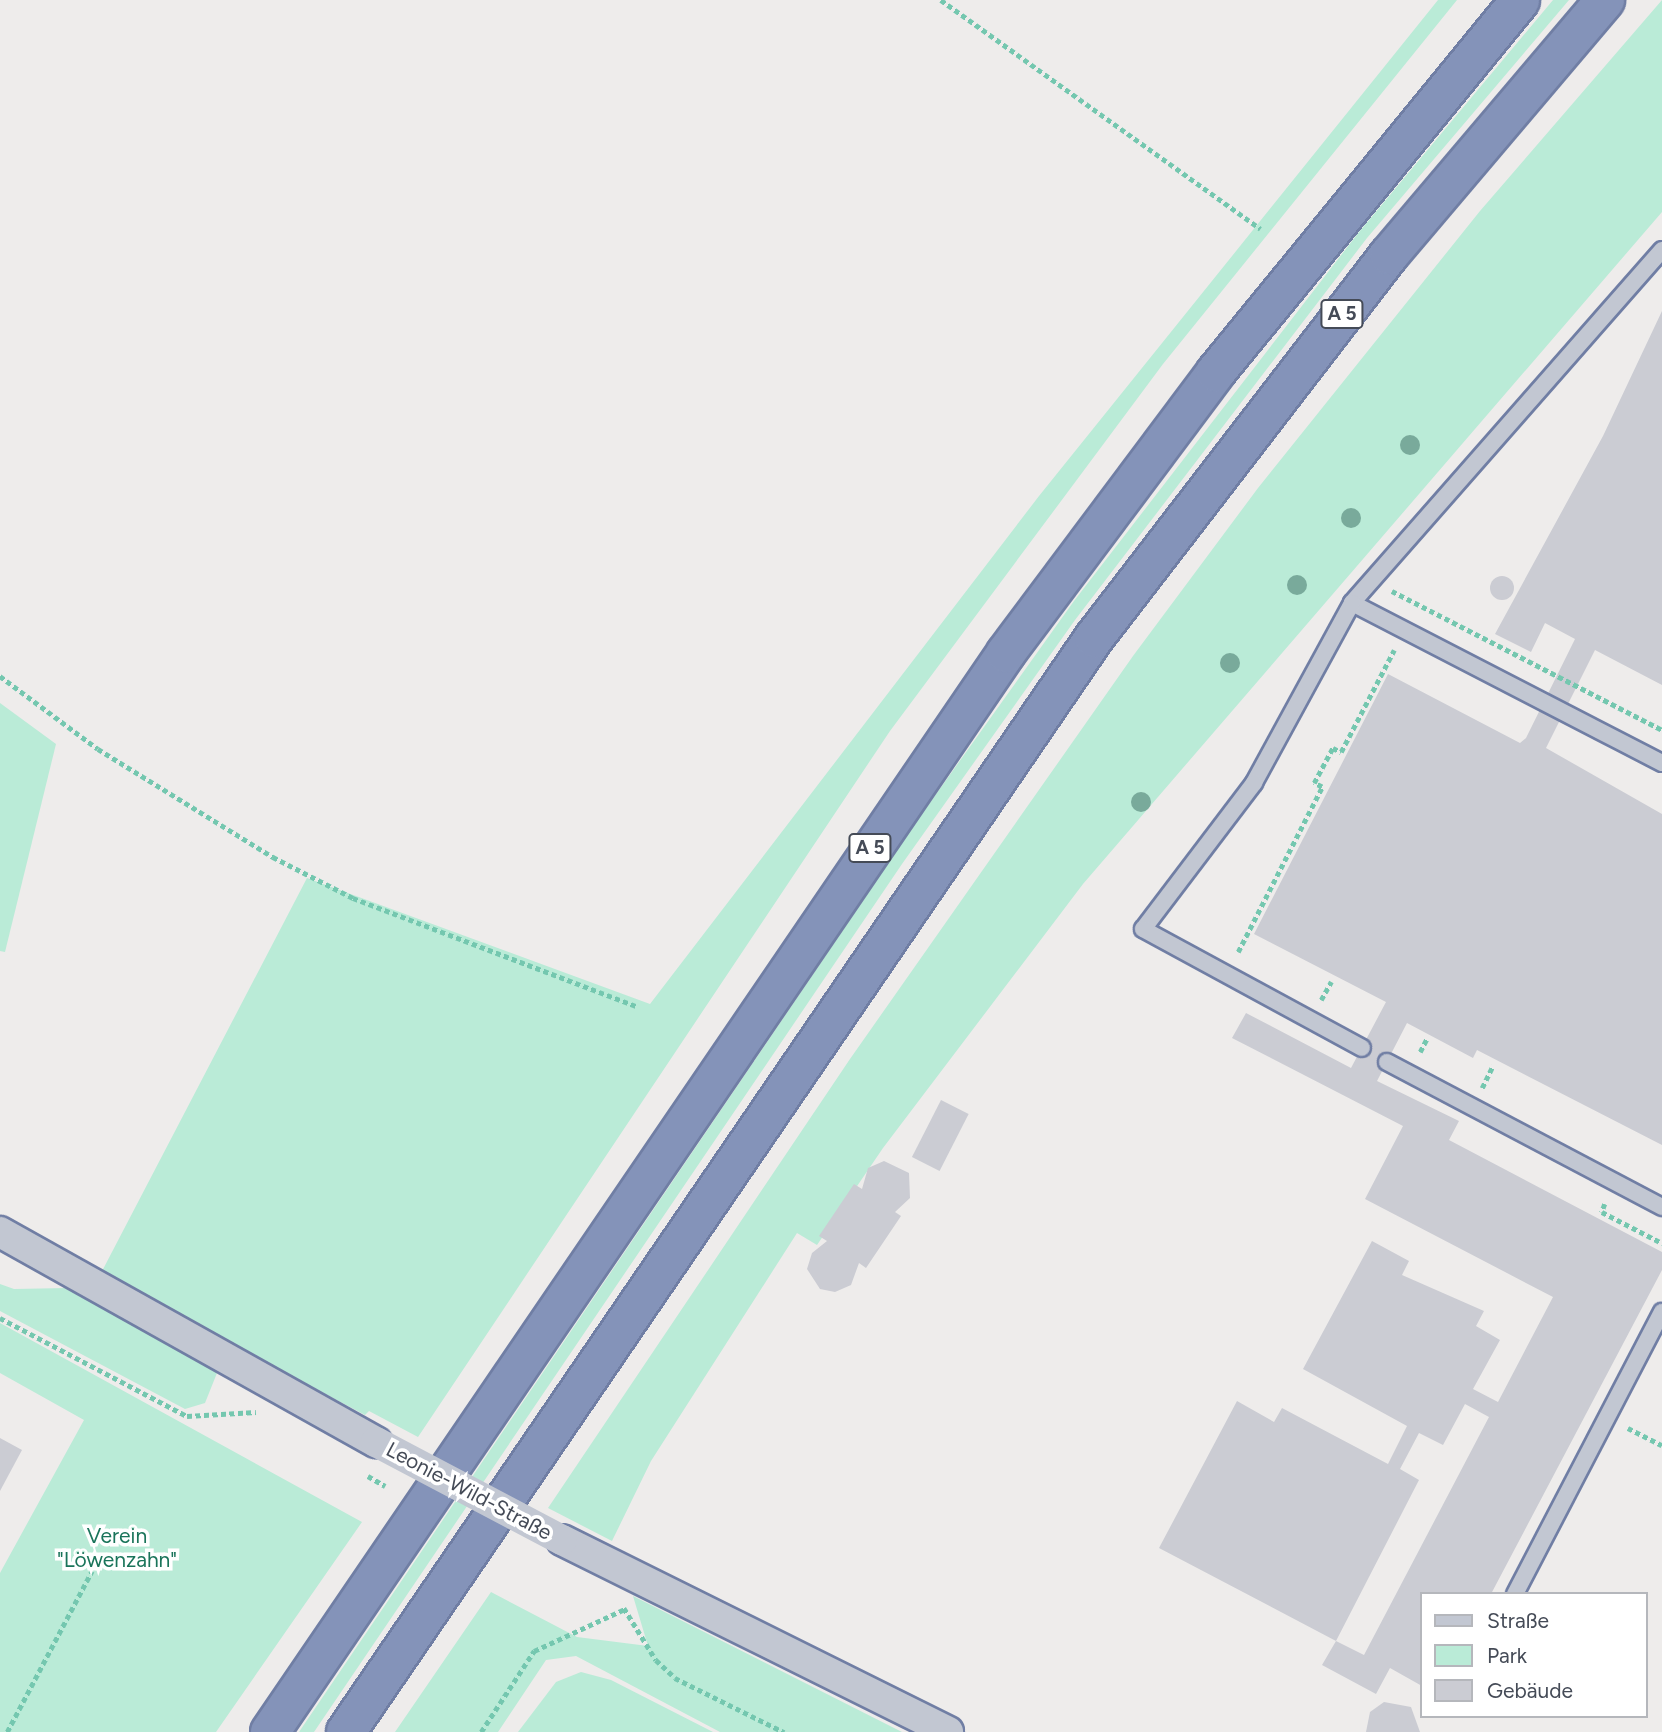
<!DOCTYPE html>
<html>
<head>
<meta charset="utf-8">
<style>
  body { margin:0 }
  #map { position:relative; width:1662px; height:1732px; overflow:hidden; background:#eeeceb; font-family:Figtree,sans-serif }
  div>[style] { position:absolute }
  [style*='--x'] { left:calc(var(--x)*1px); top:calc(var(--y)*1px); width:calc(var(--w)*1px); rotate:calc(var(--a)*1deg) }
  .green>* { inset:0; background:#baebd7 }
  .building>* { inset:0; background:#cbccd3; transform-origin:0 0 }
  .round { border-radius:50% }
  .path>* { height:4.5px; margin-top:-2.25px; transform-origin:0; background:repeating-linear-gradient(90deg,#74c7af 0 5px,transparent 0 8.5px) }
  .roads { filter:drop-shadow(2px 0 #707ea4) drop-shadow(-2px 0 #707ea4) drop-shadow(0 2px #707ea4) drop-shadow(0 -2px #707ea4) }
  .service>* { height:16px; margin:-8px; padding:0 8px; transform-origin:8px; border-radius:8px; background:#c2c7d2 }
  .minor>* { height:30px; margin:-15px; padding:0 15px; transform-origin:15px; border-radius:15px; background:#c2c7d2 }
  .motorway>* { height:38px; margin:-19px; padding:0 19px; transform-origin:19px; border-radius:19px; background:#8493b9 }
  .minor-bridge>* { height:30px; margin:-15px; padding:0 15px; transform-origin:15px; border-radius:15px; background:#c2c7d2 }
  .trees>* { width:20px; height:20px; margin:-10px; border-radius:50%; background:#79aa9b }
  span { translate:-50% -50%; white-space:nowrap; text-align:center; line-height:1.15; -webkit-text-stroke:7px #fff; paint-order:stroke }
  .shield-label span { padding:2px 5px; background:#fff; border:2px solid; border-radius:5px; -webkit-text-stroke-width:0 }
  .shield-label { font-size:19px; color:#454b57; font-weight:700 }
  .street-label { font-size:21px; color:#454b57 }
  .park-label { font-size:21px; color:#1a745a }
  .legend { position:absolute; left:1420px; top:1592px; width:228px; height:126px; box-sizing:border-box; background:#fff; border:2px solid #b5b7bc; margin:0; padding:9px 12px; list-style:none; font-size:21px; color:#454b57 }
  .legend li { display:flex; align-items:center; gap:14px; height:35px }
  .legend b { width:35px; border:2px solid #b5b7bc }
</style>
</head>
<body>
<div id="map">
  <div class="green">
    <i style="clip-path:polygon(1438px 0,1457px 0,1163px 364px,890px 731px,418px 1437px,369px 1411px,365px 1415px,100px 1275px,307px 878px,650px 1004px,1039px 496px)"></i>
    <i style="clip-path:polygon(1553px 0,1569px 0,1367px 238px,1075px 620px,902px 864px,314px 1732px,299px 1732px,919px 818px,1074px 601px,1359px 232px)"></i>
    <i style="clip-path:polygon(1662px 0,1662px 212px,1083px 884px,883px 1148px,817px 1245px,797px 1233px,651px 1461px,612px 1541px,548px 1508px,850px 1059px,1133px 656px,1258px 488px,1480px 211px)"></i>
    <i style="clip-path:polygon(0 703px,56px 744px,5px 952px,0 951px)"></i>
    <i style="clip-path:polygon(0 1284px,14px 1289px,67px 1288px,219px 1368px,205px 1403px,185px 1409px,0 1311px)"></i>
    <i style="clip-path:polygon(0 1323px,362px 1522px,216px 1732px,0 1732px,0 1573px,84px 1420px,0 1373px)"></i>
    <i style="clip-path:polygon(491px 1592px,577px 1637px,648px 1646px,633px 1596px,902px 1732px,720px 1732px,576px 1656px,546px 1660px,498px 1732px,395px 1732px)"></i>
    <i style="clip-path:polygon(581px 1672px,611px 1680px,713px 1732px,518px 1732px,556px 1682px)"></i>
  </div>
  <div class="building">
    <i style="clip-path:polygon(1662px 311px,1662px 685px,1595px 650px,1546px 748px,1662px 814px,1662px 1145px,1477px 1050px,1473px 1058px,1407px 1023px,1377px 1081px,1459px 1121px,1449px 1140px,1662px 1252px,1662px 1270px,1491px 1594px,1422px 1594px,1422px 1686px,1390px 1668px,1376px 1694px,1322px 1665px,1336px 1641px,1364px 1655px,1489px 1417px,1465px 1404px,1443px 1445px,1419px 1433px,1400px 1469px,1419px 1480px,1336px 1641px,1159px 1548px,1237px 1401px,1274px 1422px,1282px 1408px,1388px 1464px,1407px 1426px,1303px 1369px,1372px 1241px,1409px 1261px,1402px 1275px,1484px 1311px,1476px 1326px,1500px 1340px,1473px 1389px,1498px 1402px,1553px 1297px,1365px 1199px,1403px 1126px,1232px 1038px,1246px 1013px,1351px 1068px,1386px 1002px,1254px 934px,1388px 674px,1520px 743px,1526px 738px,1575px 639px,1545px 623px,1531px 652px,1495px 634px,1603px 436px)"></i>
    <i class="round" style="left:1490px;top:576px;width:24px;height:24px"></i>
    <i style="left:941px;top:1100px;width:31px;height:64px;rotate:27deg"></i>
    <i style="clip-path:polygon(884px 1161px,909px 1173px,910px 1198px,895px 1212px,901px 1216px,866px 1268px,859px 1263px,851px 1285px,835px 1292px,820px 1289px,807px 1269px,812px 1253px,827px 1241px,819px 1236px,854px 1184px,862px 1189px,868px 1168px)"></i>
    <i style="clip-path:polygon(0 1438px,22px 1450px,0 1491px)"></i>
    <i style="clip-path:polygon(1384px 1702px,1411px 1707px,1420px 1732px,1366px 1732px,1370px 1712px)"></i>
  </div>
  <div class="path">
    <i style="--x:941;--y:0;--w:393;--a:35.6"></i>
    <i style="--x:1392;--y:591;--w:304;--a:27.2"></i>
    <i style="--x:0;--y:676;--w:122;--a:36.7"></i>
    <i style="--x:98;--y:749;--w:206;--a:31.7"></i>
    <i style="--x:273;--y:857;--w:90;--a:27.1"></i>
    <i style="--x:353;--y:898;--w:305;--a:20.9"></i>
    <i style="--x:1238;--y:952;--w:185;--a:-63"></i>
    <i style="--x:1322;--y:787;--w:9;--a:-153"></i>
    <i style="--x:1314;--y:783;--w:40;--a:-62"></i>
    <i style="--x:1333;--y:748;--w:9;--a:27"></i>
    <i style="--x:1341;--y:752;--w:115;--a:-62.5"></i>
    <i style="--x:1321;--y:1000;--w:21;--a:-61"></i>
    <i style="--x:1420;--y:1052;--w:16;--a:-63"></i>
    <i style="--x:1482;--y:1088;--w:25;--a:-64"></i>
    <i style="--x:1605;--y:1204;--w:9;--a:111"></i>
    <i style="--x:1602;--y:1212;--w:68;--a:27.3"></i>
    <i style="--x:0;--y:1318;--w:211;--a:27.7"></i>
    <i style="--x:187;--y:1416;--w:69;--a:-3.3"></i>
    <i style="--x:1628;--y:1428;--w:38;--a:27"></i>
    <i style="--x:368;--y:1476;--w:20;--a:30"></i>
    <i style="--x:624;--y:1608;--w:61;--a:58.4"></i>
    <i style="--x:656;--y:1660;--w:26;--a:43"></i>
    <i style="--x:675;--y:1678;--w:122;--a:26.4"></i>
    <i style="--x:7;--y:1732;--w:182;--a:-62.2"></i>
    <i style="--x:481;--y:1732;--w:97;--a:-56.8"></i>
    <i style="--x:534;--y:1651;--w:100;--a:-24.8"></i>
  </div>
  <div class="roads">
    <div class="service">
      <i style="--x:1662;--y:250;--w:470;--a:131.3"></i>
      <i style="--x:1352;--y:603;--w:349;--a:27.3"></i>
      <i style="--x:1352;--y:603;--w:205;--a:118.6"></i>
      <i style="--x:1254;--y:783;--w:183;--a:127.2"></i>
      <i style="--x:1143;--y:929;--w:249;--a:28.5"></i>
      <i style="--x:1387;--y:1062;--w:311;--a:27.8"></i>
      <i style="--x:1515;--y:1594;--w:318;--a:-62.5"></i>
    </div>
    <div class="minor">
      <i style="--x:0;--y:1232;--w:431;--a:29.2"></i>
      <i style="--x:562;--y:1540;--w:431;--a:26.4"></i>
    </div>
    <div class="motorway">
      <i style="--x:270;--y:1732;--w:1306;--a:-55.7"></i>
      <i style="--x:1006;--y:653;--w:351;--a:-53.2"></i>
      <i style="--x:1216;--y:372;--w:480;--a:-50.7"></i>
      <i style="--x:346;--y:1732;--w:1325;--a:-55.64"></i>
      <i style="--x:1094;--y:638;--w:483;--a:-52.4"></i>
      <i style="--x:1389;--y:255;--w:334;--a:-49.7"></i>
    </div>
  </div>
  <div class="minor-bridge">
    <i style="--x:376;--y:1442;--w:210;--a:27.8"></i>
  </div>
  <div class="trees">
    <i style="left:1410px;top:445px"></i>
    <i style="left:1351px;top:518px"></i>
    <i style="left:1297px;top:585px"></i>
    <i style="left:1230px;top:663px"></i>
    <i style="left:1141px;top:802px"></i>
  </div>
  <div class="shield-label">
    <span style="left:1342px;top:314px">A 5</span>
    <span style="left:870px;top:848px">A 5</span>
  </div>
  <div class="street-label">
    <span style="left:469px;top:1491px;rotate:28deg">Leonie-Wild-Straße</span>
  </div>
  <div class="park-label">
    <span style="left:117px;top:1548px">Verein<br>"Löwenzahn"</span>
  </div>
  <ul class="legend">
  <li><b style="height:9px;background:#c2c7d2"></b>Straße</li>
  <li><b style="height:19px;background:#baebd7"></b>Park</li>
  <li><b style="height:19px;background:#cbccd3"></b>Gebäude</li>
  </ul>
</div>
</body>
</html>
